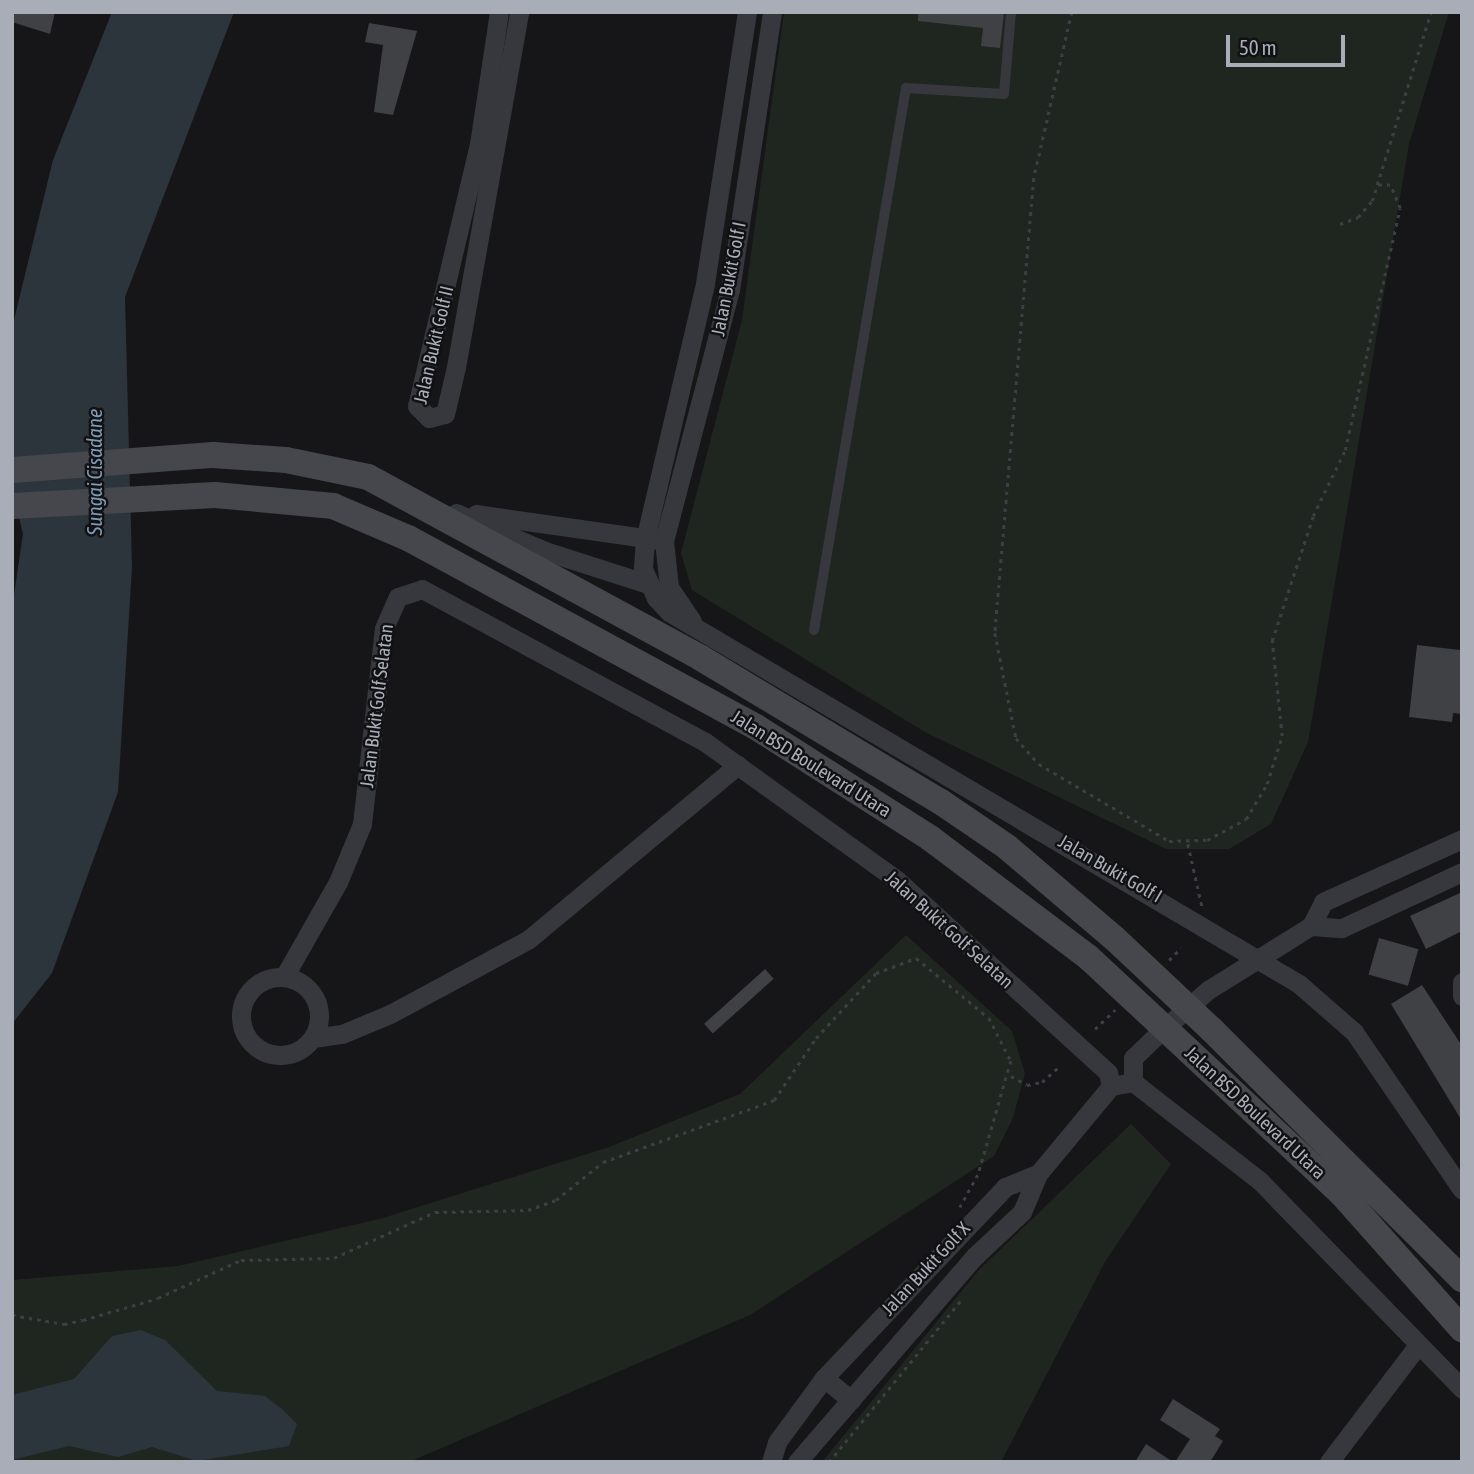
<!DOCTYPE html>
<html>
<head>
<meta charset="utf-8">
<style>
  body { margin:0 }
  #map { position:relative; width:1474px; height:1474px; overflow:hidden; background:#161618; font-family:"Asap Condensed",sans-serif }
  div>[style] { position:absolute }
  [style*='--x'] { left:calc(var(--x)*1px); top:calc(var(--y)*1px); width:calc(var(--w)*1px); rotate:calc(var(--a)*1deg) }
  .green>* { inset:0; background:#1e261f }
  .water>* { inset:0; background:#2c353c }
  .building>* { inset:0; background:#404145; transform-origin:0 0 }
  .path>* { height:2.5px; margin-top:-1.25px; transform-origin:0; background:repeating-linear-gradient(90deg,#3d3f44 0 3.5px,transparent 0 8.5px) }
  .service>* { height:10px; margin:-5px; padding:0 5px; transform-origin:5px; border-radius:5px; background:#37383d }
  .minor>* { height:19px; margin:-9.5px; padding:0 9.5px; transform-origin:9.5px; border-radius:9.5px; background:#37383d }
  .minor>.ring { margin:-9.5px; padding:0; box-sizing:content-box; background:none; border:19px solid #37383d; border-radius:50% }
  .secondary>* { height:26px; margin:-13px; padding:0 13px; transform-origin:13px; border-radius:13px; background:#45474d }
  .secondary-bridge>* { height:26px; margin:-13px; padding:0 13px; transform-origin:13px; border-radius:13px; background:#45474d }
  span { translate:-50% -50%; white-space:nowrap; text-align:center; line-height:1.15; -webkit-text-stroke:5px #111113; paint-order:stroke }
  .street-label { font-size:19px; color:#a8adb8 }
  .water-label { font-size:21px; color:#7f9bb3; font-style:italic }
  .frame { position:absolute; inset:0; border:14px solid #a8adb8; pointer-events:none }
  .scale { position:absolute; left:1226px; top:35px; width:119px; height:32px; box-sizing:border-box; border:4px solid #a8adb8; border-top:0; padding-left:9px; font-size:21px; line-height:24px; white-space:nowrap; color:#a8adb8; -webkit-text-stroke:5px #111113; paint-order:stroke }
</style>
</head>
<body>
<div id="map">
  <div class="green">
    <i style="clip-path:polygon(784px 12px,1449px 12px,1409px 144px,1308px 742px,1271px 824px,1229px 849px,1166px 849px,925px 732px,692px 590px,681px 553px,742px 320px)"></i>
    <i style="clip-path:polygon(906px 935px,1012px 1031px,1025px 1073px,1013px 1118px,994px 1156px,750px 1315px,409px 1462px,12px 1462px,12px 1280px,178px 1266px,383px 1218px,609px 1147px,740px 1094px)"></i>
    <i style="clip-path:polygon(1131px 1124px,1171px 1164px,1106px 1260px,1001px 1462px,822px 1462px,978px 1271px)"></i>
  </div>
  <div class="water">
    <i style="clip-path:polygon(112px 12px,234px 12px,125px 297px,132px 567px,118px 792px,52px 973px,12px 1024px,12px 608px,23px 534px,12px 488px,12px 328px,53px 160px)"></i>
    <i style="clip-path:polygon(141px 1330px,165px 1340px,217px 1391px,265px 1396px,282px 1409px,297px 1424px,289px 1446px,197px 1461px,152px 1447px,118px 1457px,69px 1446px,12px 1460px,12px 1395px,74px 1379px,112px 1336px)"></i>
  </div>
  <div class="building">
    <i style="clip-path:polygon(12px 12px,55px 12px,50px 34px,12px 22px)"></i>
    <i style="clip-path:polygon(918px 12px,1004px 12px,1000px 48px,981px 46px,983px 28px,918px 21px)"></i>
    <i style="clip-path:polygon(369px 23px,417px 31px,393px 115px,374px 112px,383px 45px,365px 42px)"></i>
    <i style="clip-path:polygon(1417px 645px,1460px 650px,1462px 714px,1453px 713px,1452px 722px,1409px 717px)"></i>
    <i style="clip-path:polygon(1462px 892px,1462px 931px,1426px 949px,1410px 916px)"></i>
    <i style="left:1379px;top:938px;width:41px;height:38px;rotate:16deg"></i>
    <i style="left:765px;top:969px;width:13px;height:82px;rotate:48deg"></i>
    <i style="clip-path:polygon(1422px 985px,1462px 1046px,1462px 1121px,1391px 1004px)"></i>
    <i style="clip-path:polygon(1173px 1399px,1220px 1429px,1215px 1436px,1223px 1441px,1210px 1462px,1175px 1462px,1190px 1439px,1160px 1420px)"></i>
    <i style="clip-path:polygon(1146px 1444px,1173px 1462px,1135px 1462px)"></i>
  </div>
  <div class="path">
    <i style="--x:1072;--y:12;--w:170;--a:102.9"></i>
    <i style="--x:1034;--y:178;--w:457;--a:94.9"></i>
    <i style="--x:995;--y:633;--w:107;--a:78.7"></i>
    <i style="--x:1016;--y:738;--w:35;--a:49"></i>
    <i style="--x:1039;--y:764;--w:151;--a:30.6"></i>
    <i style="--x:1169;--y:841;--w:38;--a:-2"></i>
    <i style="--x:1207;--y:840;--w:44;--a:-28.3"></i>
    <i style="--x:1246;--y:819;--w:41;--a:-59"></i>
    <i style="--x:1267;--y:784;--w:50;--a:-72.6"></i>
    <i style="--x:1282;--y:736;--w:96;--a:-96"></i>
    <i style="--x:1272;--y:641;--w:132;--a:-71.8"></i>
    <i style="--x:1313;--y:516;--w:73;--a:-64.1"></i>
    <i style="--x:1345;--y:450;--w:248;--a:-77.2"></i>
    <i style="--x:1400;--y:208;--w:25;--a:-113"></i>
    <i style="--x:1390;--y:185;--w:12;--a:180"></i>
    <i style="--x:1340;--y:224;--w:19;--a:-21"></i>
    <i style="--x:1358;--y:217;--w:21;--a:-49"></i>
    <i style="--x:1372;--y:201;--w:198;--a:-72.7"></i>
    <i style="--x:1188;--y:844;--w:64;--a:77.3"></i>
    <i style="--x:1169;--y:960;--w:17;--a:-45"></i>
    <i style="--x:1095;--y:1029;--w:28;--a:-44"></i>
    <i style="--x:1011;--y:1076;--w:18;--a:29"></i>
    <i style="--x:1027;--y:1085;--w:15;--a:-11"></i>
    <i style="--x:1042;--y:1082;--w:25;--a:-42"></i>
    <i style="--x:12;--y:1315;--w:53;--a:9.8"></i>
    <i style="--x:64;--y:1324;--w:19;--a:-12"></i>
    <i style="--x:83;--y:1320;--w:78;--a:-16.3"></i>
    <i style="--x:158;--y:1298;--w:91;--a:-24.6"></i>
    <i style="--x:241;--y:1260;--w:93;--a:-1.2"></i>
    <i style="--x:334;--y:1258;--w:111;--a:-24.5"></i>
    <i style="--x:435;--y:1212;--w:93;--a:-1.2"></i>
    <i style="--x:528;--y:1210;--w:30;--a:-20"></i>
    <i style="--x:556;--y:1200;--w:60;--a:-39"></i>
    <i style="--x:603;--y:1162;--w:182;--a:-19.9"></i>
    <i style="--x:774;--y:1100;--w:75;--a:-55.9"></i>
    <i style="--x:816;--y:1038;--w:88;--a:-47.3"></i>
    <i style="--x:876;--y:973;--w:43;--a:-20.6"></i>
    <i style="--x:916;--y:958;--w:94;--a:39.4"></i>
    <i style="--x:989;--y:1018;--w:48;--a:62.9"></i>
    <i style="--x:1011;--y:1061;--w:119;--a:106.1"></i>
    <i style="--x:978;--y:1175;--w:37;--a:119"></i>
    <i style="--x:829;--y:1462;--w:210;--a:-50.8"></i>
  </div>
  <div class="service">
    <i style="--x:814;--y:630;--w:550;--a:-80.37"></i>
    <i style="--x:906;--y:88;--w:98;--a:3.5"></i>
    <i style="--x:1004;--y:94;--w:82;--a:-85.1"></i>
  </div>
  <div class="minor">
    <i style="--x:499;--y:12;--w:134;--a:98.6"></i>
    <i style="--x:479;--y:144;--w:269;--a:103.3"></i>
    <i style="--x:417;--y:406;--w:17;--a:45"></i>
    <i style="--x:429;--y:418;--w:16;--a:-14"></i>
    <i style="--x:445;--y:414;--w:48;--a:-76.8"></i>
    <i style="--x:456;--y:367;--w:361;--a:-79.9"></i>
    <i style="--x:747;--y:12;--w:275;--a:98.8"></i>
    <i style="--x:705;--y:284;--w:262;--a:103.2"></i>
    <i style="--x:645;--y:539;--w:30;--a:94"></i>
    <i style="--x:643;--y:569;--w:32;--a:66"></i>
    <i style="--x:656;--y:598;--w:19;--a:47"></i>
    <i style="--x:669;--y:612;--w:732;--a:30.56"></i>
    <i style="--x:1299;--y:984;--w:73;--a:41.1"></i>
    <i style="--x:1354;--y:1032;--w:191;--a:55.6"></i>
    <i style="--x:456;--y:513;--w:97;--a:23.1"></i>
    <i style="--x:545;--y:551;--w:108;--a:17.8"></i>
    <i style="--x:476;--y:514;--w:184;--a:8.1"></i>
    <i style="--x:692;--y:621;--w:41;--a:-124.1"></i>
    <i style="--x:669;--y:587;--w:46;--a:-96.2"></i>
    <i style="--x:664;--y:541;--w:260;--a:-75.3"></i>
    <i style="--x:730;--y:290;--w:281;--a:-81.4"></i>
    <i style="--x:1311;--y:926;--w:31;--a:4"></i>
    <i style="--x:1342;--y:928;--w:132;--a:-25"></i>
    <i class="ring" style="left:241px;top:977px;width:59px;height:59px"></i>
    <i style="--x:284;--y:977;--w:109;--a:-60.4"></i>
    <i style="--x:338;--y:882;--w:63;--a:-67.5"></i>
    <i style="--x:362;--y:824;--w:197;--a:-83.6"></i>
    <i style="--x:384;--y:628;--w:34;--a:-66"></i>
    <i style="--x:398;--y:597;--w:25;--a:-18"></i>
    <i style="--x:422;--y:589;--w:322;--a:28.4"></i>
    <i style="--x:705;--y:742;--w:236;--a:35.7"></i>
    <i style="--x:897;--y:880;--w:286;--a:42.4"></i>
    <i style="--x:1108;--y:1073;--w:13;--a:77"></i>
    <i style="--x:1462;--y:982;--w:14;--a:90"></i>
    <i style="--x:313;--y:1038;--w:29;--a:-8"></i>
    <i style="--x:342;--y:1034;--w:52;--a:-22.6"></i>
    <i style="--x:390;--y:1014;--w:158;--a:-28.3"></i>
    <i style="--x:529;--y:939;--w:272;--a:-39.8"></i>
    <i style="--x:1133;--y:1082;--w:161;--a:37.9"></i>
    <i style="--x:1260;--y:1181;--w:290;--a:45.8"></i>
    <i style="--x:1133;--y:1082;--w:24;--a:-90"></i>
    <i style="--x:1133;--y:1058;--w:37;--a:-44"></i>
    <i style="--x:1160;--y:1032;--w:64;--a:-41.2"></i>
    <i style="--x:1208;--y:990;--w:121;--a:-31.9"></i>
    <i style="--x:1311;--y:926;--w:27;--a:-63"></i>
    <i style="--x:1323;--y:902;--w:153;--a:-24.4"></i>
    <i style="--x:824;--y:1378;--w:35;--a:39"></i>
    <i style="--x:771;--y:1462;--w:21;--a:-73"></i>
    <i style="--x:777;--y:1442;--w:79;--a:-53.7"></i>
    <i style="--x:824;--y:1378;--w:263;--a:-46.5"></i>
    <i style="--x:1005;--y:1187;--w:35;--a:-22"></i>
    <i style="--x:797;--y:1462;--w:272;--a:-49.2"></i>
    <i style="--x:975;--y:1256;--w:64;--a:-43.1"></i>
    <i style="--x:1022;--y:1212;--w:41;--a:-67.2"></i>
    <i style="--x:1038;--y:1174;--w:114;--a:-50.3"></i>
    <i style="--x:1111;--y:1086;--w:22;--a:-10"></i>
    <i style="--x:1329;--y:1462;--w:147;--a:-52.7"></i>
  </div>
  <div class="secondary">
    <i style="--x:12;--y:470;--w:202;--a:-4.3"></i>
    <i style="--x:213;--y:455;--w:73;--a:3.9"></i>
    <i style="--x:286;--y:460;--w:84;--a:11.7"></i>
    <i style="--x:368;--y:477;--w:379;--a:28.5"></i>
    <i style="--x:701;--y:658;--w:280;--a:31"></i>
    <i style="--x:941;--y:802;--w:80;--a:34.3"></i>
    <i style="--x:1007;--y:847;--w:140;--a:40.4"></i>
    <i style="--x:12;--y:506;--w:203;--a:-3.1"></i>
    <i style="--x:215;--y:495;--w:119;--a:5.3"></i>
    <i style="--x:333;--y:506;--w:82;--a:23.1"></i>
    <i style="--x:408;--y:538;--w:396;--a:28.5"></i>
    <i style="--x:756;--y:727;--w:206;--a:32.5"></i>
    <i style="--x:930;--y:838;--w:198;--a:37"></i>
    <i style="--x:1212;--y:1030;--w:353;--a:44.9"></i>
    <i style="--x:1189;--y:1051;--w:209;--a:43.1"></i>
    <i style="--x:1342;--y:1194;--w:181;--a:48.4"></i>
  </div>
  <div class="secondary-bridge">
    <i style="--x:1114;--y:938;--w:134;--a:43.2"></i>
    <i style="--x:1088;--y:957;--w:138;--a:42.9"></i>
  </div>
  <div class="street-label">
    <span style="left:729px;top:279px;rotate:-79deg">Jalan Bukit Golf I</span>
    <span style="left:434px;top:345px;rotate:-77deg">Jalan Bukit Golf II</span>
    <span style="left:377px;top:706px;rotate:-83deg">Jalan Bukit Golf Selatan</span>
    <span style="left:811px;top:764px;rotate:32deg">Jalan BSD Boulevard Utara</span>
    <span style="left:1110px;top:869px;rotate:30deg">Jalan Bukit Golf I</span>
    <span style="left:949px;top:930px;rotate:42deg">Jalan Bukit Golf Selatan</span>
    <span style="left:1255px;top:1113px;rotate:43deg">Jalan BSD Boulevard Utara</span>
    <span style="left:926px;top:1269px;rotate:-47deg">Jalan Bukit Golf X</span>
  </div>
  <div class="water-label">
    <span style="left:94px;top:472px;rotate:-90deg">Sungai Cisadane</span>
  </div>
  <div class="frame"></div>
  <div class="scale">50 m</div>
</div>
</body>
</html>
